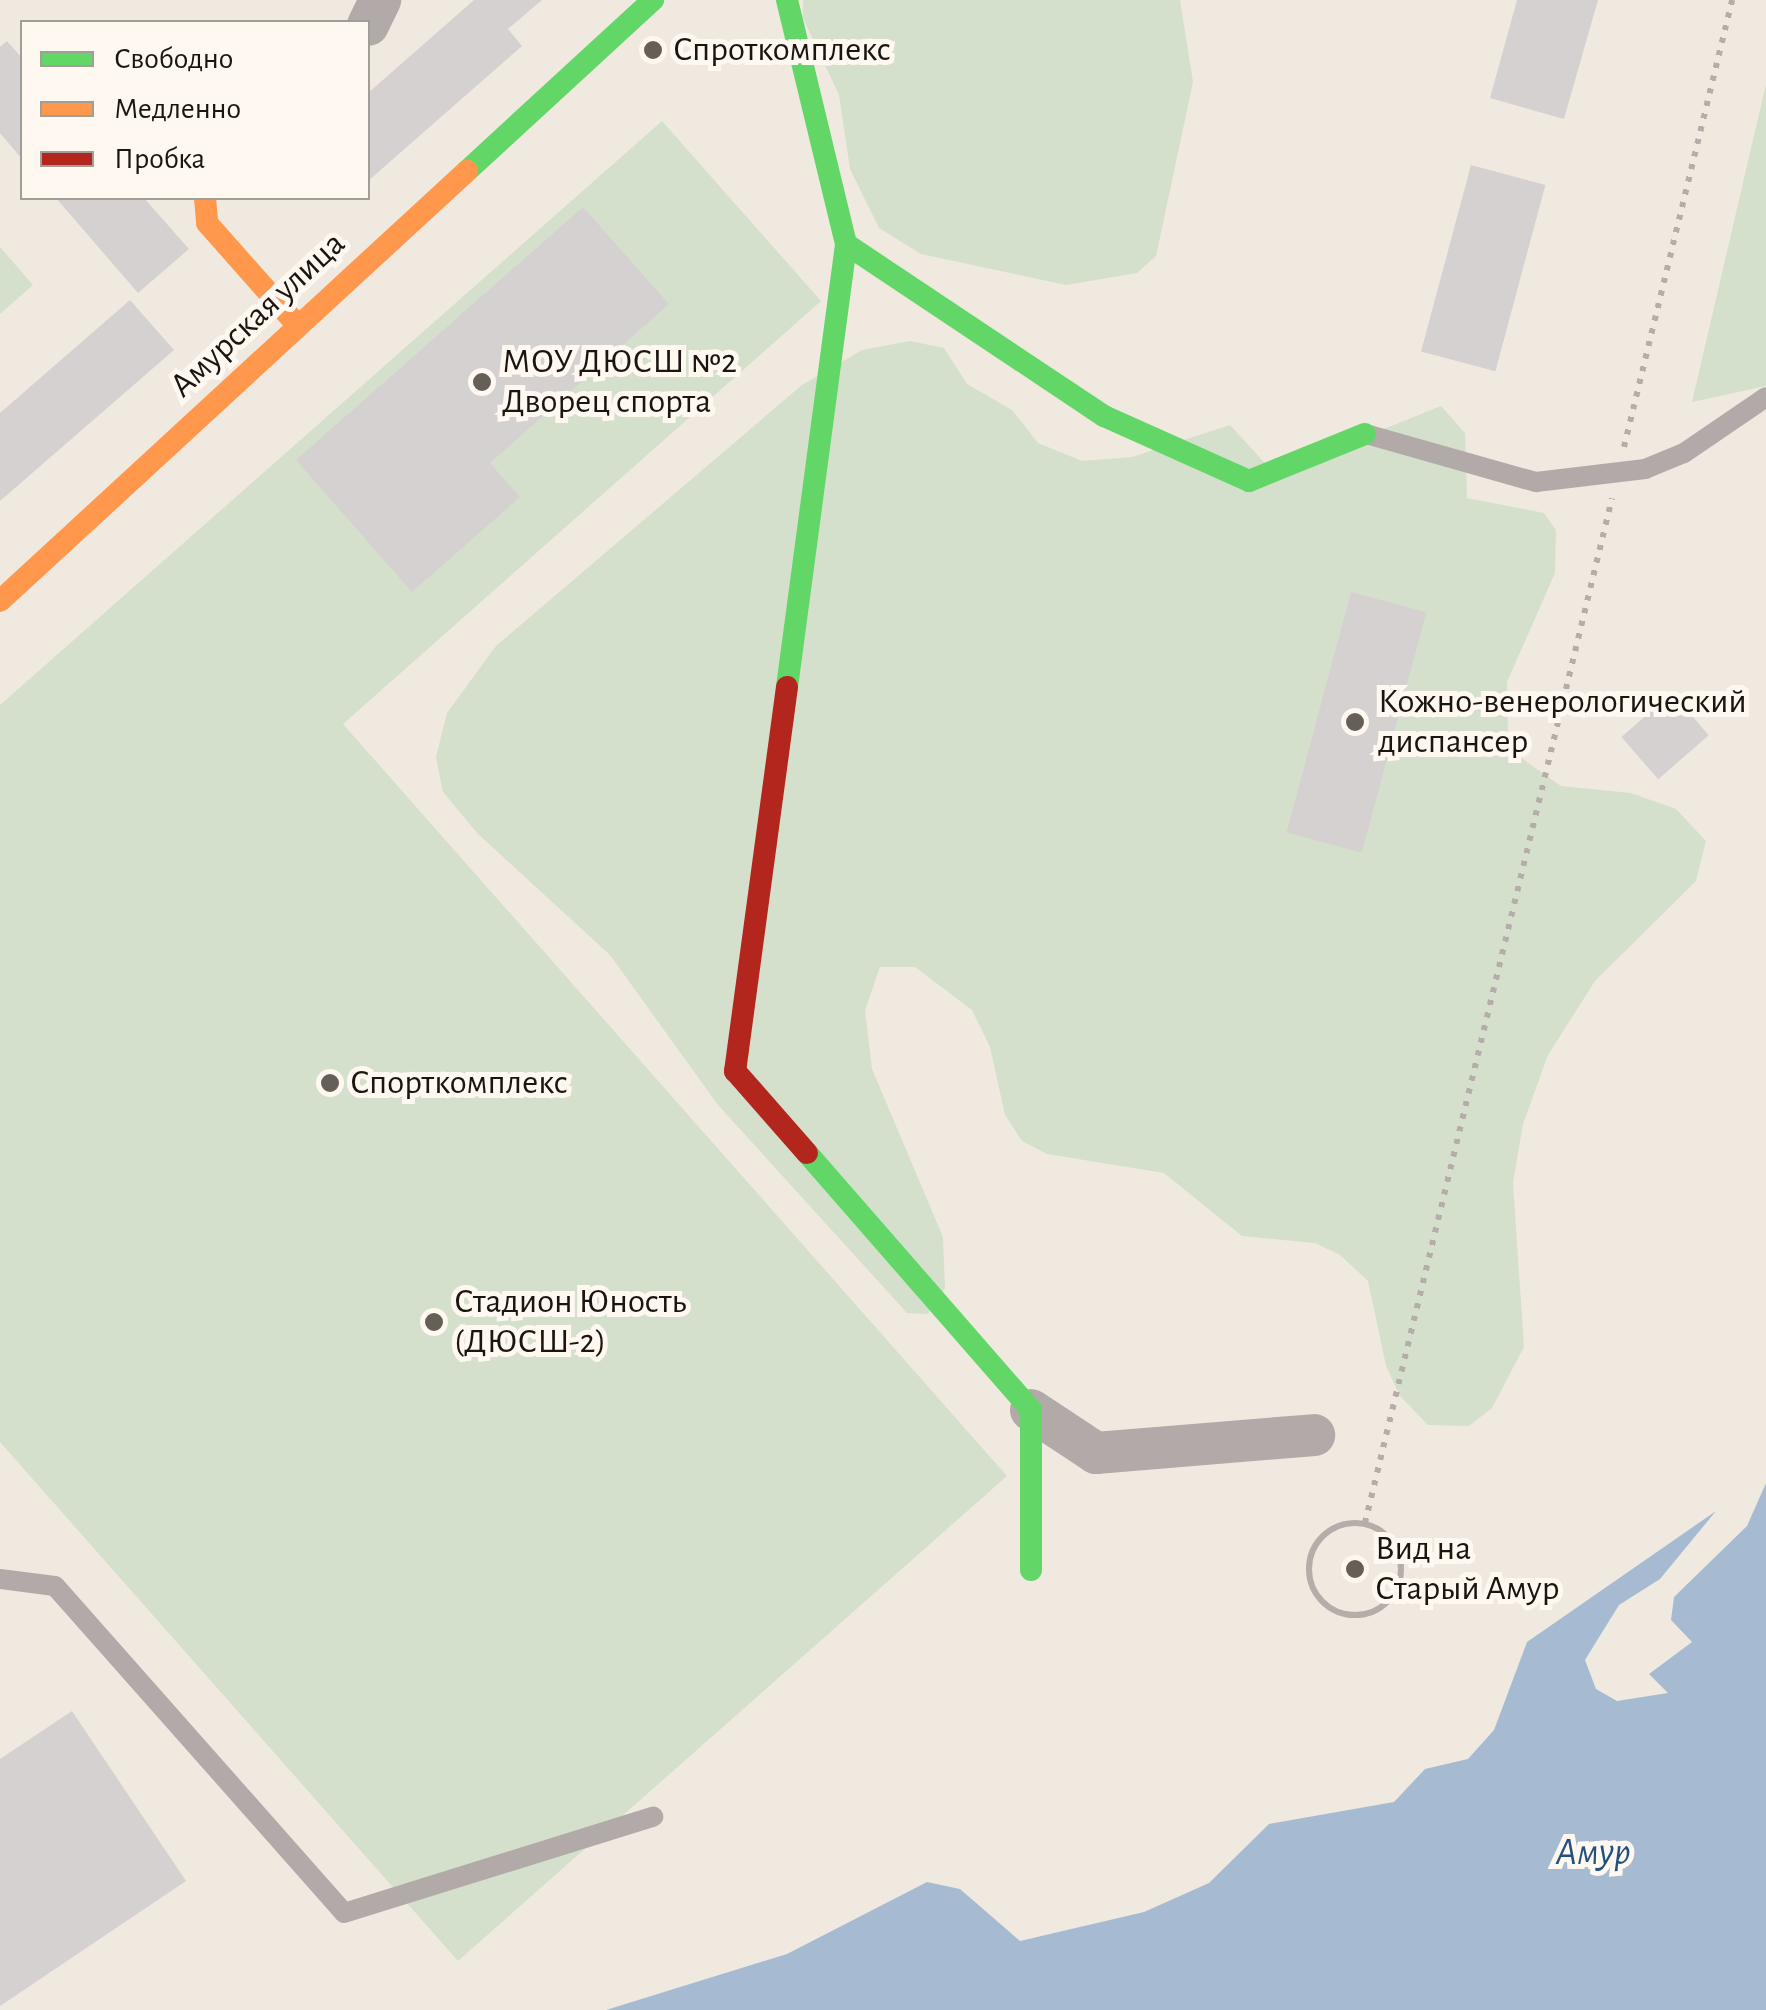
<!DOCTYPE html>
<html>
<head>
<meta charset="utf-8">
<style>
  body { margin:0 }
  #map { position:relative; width:1766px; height:2010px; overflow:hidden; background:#f0e9df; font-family:"Alegreya Sans",sans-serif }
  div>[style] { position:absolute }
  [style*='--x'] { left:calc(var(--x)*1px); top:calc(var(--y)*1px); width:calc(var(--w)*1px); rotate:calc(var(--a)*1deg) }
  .green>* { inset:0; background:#d4e0cc }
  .water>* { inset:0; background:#a6bbd2 }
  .building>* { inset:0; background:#d5d1d0; transform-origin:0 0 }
  .path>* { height:6px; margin-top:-3px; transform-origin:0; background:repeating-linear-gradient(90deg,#b4ada9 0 5px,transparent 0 13px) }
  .path>.ring { margin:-3px; padding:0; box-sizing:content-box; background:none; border:6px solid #b4ada9; border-radius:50% }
  .lane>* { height:20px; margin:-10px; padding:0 10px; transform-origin:10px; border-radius:10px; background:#b2aaa8 }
  .street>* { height:42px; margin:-21px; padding:0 21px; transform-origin:21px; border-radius:21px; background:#b2aaa8 }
  .fast>* { height:22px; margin:-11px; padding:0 11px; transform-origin:11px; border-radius:11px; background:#63d668 }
  .slow>* { height:22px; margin:-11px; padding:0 11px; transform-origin:11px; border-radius:11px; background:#ff974d }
  .jam>* { height:22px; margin:-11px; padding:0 11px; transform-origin:11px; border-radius:11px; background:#b3261e }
  .dots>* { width:28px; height:28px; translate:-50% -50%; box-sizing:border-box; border:5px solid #fef8f1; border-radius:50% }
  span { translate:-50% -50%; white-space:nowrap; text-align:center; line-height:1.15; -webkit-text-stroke:10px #fef8f1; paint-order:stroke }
  .poi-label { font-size:35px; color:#1a150f }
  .left { translate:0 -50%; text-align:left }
  .street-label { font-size:35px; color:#1a150f }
  .water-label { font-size:38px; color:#225181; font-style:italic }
  .legend { position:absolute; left:20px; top:20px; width:350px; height:180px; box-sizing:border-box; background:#fef8f1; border:2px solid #a39d97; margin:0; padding:12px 18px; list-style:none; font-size:30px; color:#1a150f }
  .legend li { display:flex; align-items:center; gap:20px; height:50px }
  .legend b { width:50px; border:2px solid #a39d97 }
</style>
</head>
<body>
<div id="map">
  <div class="green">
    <i style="clip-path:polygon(803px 0,1180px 0,1193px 82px,1156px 256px,1137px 273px,1066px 285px,921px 254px,879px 228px,850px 169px,839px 95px,803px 18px)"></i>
    <i style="clip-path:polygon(1766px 84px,1766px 386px,1692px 402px)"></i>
    <i style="clip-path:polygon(662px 121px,821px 301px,343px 724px,1007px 1476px,458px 1961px,0 1442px,0 705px)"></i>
    <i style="clip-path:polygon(0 247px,33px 285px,0 314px)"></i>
    <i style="clip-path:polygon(910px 341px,944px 348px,967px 384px,1012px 410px,1038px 443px,1082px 461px,1132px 457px,1230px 425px,1274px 473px,1441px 406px,1465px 433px,1467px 498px,1544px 513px,1556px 530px,1555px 573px,1507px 682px,1508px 734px,1517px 755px,1561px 786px,1631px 793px,1676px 809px,1706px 841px,1696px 881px,1595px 981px,1548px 1055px,1523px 1124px,1513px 1183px,1524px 1347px,1492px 1408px,1469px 1426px,1428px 1425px,1400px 1396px,1386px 1366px,1368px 1281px,1340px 1255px,1315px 1243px,1242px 1236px,1164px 1173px,1047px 1154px,1022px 1141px,1005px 1115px,990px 1047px,972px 1010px,915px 967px,880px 967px,865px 1010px,872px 1069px,943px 1237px,945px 1288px,928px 1314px,907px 1313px,718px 1105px,610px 955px,477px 833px,443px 792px,436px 757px,447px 713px,496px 646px,802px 385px,862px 350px)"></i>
  </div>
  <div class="water">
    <i style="clip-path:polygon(1766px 1483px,1766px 2010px,606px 2010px,787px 1954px,927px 1882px,960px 1889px,1020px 1941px,1144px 1912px,1209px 1883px,1269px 1824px,1394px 1802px,1425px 1769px,1468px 1759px,1494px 1730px,1527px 1642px,1716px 1511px,1660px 1579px,1619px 1605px,1585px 1660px,1596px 1689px,1617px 1701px,1668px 1693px,1649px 1674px,1692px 1642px,1671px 1620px,1674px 1597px,1747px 1526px)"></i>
  </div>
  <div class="building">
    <i style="clip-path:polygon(474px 0,542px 0,508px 29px,522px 46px,368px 181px,368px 93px)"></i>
    <i style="clip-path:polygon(1517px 0,1598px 0,1564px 119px,1490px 98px)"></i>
    <i style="clip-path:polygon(7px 41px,22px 58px,22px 159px,0 133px,0 47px)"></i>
    <i style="left:1471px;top:165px;width:77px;height:193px;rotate:15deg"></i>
    <i style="clip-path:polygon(56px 198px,144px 198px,189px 249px,138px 293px)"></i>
    <i style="clip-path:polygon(583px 207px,669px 304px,490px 463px,520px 497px,412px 592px,296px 460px)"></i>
    <i style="clip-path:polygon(130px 300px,174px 350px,0 501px,0 413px)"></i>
    <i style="left:1351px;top:592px;width:78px;height:249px;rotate:15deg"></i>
    <i style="left:1672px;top:693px;width:56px;height:67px;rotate:49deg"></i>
    <i style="clip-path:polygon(72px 1711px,186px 1881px,0 2006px,0 1759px)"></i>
  </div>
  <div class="path">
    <i style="--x:1624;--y:447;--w:460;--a:-76.4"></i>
    <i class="ring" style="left:1309px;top:1523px;width:86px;height:86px"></i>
    <i style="--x:1365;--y:1523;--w:1054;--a:-76.45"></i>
  </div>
  <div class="lane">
    <i style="--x:1366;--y:434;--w:177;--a:15.8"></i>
    <i style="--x:1536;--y:482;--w:110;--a:-6.8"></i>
    <i style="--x:1645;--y:469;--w:42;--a:-22.3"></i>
    <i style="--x:1684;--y:453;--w:99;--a:-34.3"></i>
    <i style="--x:0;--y:1579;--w:55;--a:7.3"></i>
    <i style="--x:55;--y:1586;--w:436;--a:48.5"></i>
    <i style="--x:344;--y:1913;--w:324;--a:-17.3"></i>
  </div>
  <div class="street">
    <i style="--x:368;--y:25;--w:28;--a:-64"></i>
    <i style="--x:1031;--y:1410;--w:78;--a:33.5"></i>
    <i style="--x:1096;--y:1453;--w:219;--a:-4.7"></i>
  </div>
  <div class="fast">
    <i style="--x:467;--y:171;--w:253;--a:-42.6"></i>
    <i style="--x:846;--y:244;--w:310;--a:33.7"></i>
    <i style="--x:1104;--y:416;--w:159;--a:24.1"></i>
    <i style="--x:1249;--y:481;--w:125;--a:-22.1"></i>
    <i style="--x:787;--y:687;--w:447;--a:-82.4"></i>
    <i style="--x:846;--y:244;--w:251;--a:-103.6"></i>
    <i style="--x:807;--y:1153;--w:341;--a:48.9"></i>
    <i style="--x:1031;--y:1410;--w:160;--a:90"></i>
  </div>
  <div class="slow">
    <i style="--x:205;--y:198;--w:25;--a:85"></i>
    <i style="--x:207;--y:223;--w:137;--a:48.5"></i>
    <i style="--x:0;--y:601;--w:635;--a:-42.64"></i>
  </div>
  <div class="jam">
    <i style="--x:787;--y:687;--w:388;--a:97.7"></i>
    <i style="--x:735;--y:1071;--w:109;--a:48.7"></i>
  </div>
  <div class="dots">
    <i style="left:653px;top:50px;background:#655f58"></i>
    <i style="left:482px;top:382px;background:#655f58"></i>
    <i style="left:1355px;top:722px;background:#655f58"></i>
    <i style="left:330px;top:1083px;background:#655f58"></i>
    <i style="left:434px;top:1322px;background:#655f58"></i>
    <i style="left:1355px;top:1569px;background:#655f58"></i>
  </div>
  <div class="poi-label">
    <span class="left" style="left:673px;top:50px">Спроткомплекс</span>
    <span class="left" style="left:502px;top:382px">МОУ ДЮСШ №2<br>Дворец спорта</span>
    <span class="left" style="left:1378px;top:722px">Кожно-венерологический<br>диспансер</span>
    <span class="left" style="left:350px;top:1083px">Спорткомплекс</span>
    <span class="left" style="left:454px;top:1322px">Стадион Юность<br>(ДЮСШ-2)</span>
    <span class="left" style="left:1375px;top:1569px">Вид на<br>Старый Амур</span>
  </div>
  <div class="street-label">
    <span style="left:258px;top:315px;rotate:-43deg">Амурская улица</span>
  </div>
  <div class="water-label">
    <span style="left:1593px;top:1854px">Амур</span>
  </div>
  <ul class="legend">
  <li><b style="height:12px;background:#63d668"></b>Свободно</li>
  <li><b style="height:12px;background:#ff974d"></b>Медленно</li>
  <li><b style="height:12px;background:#b3261e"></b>Пробка</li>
  </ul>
</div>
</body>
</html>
